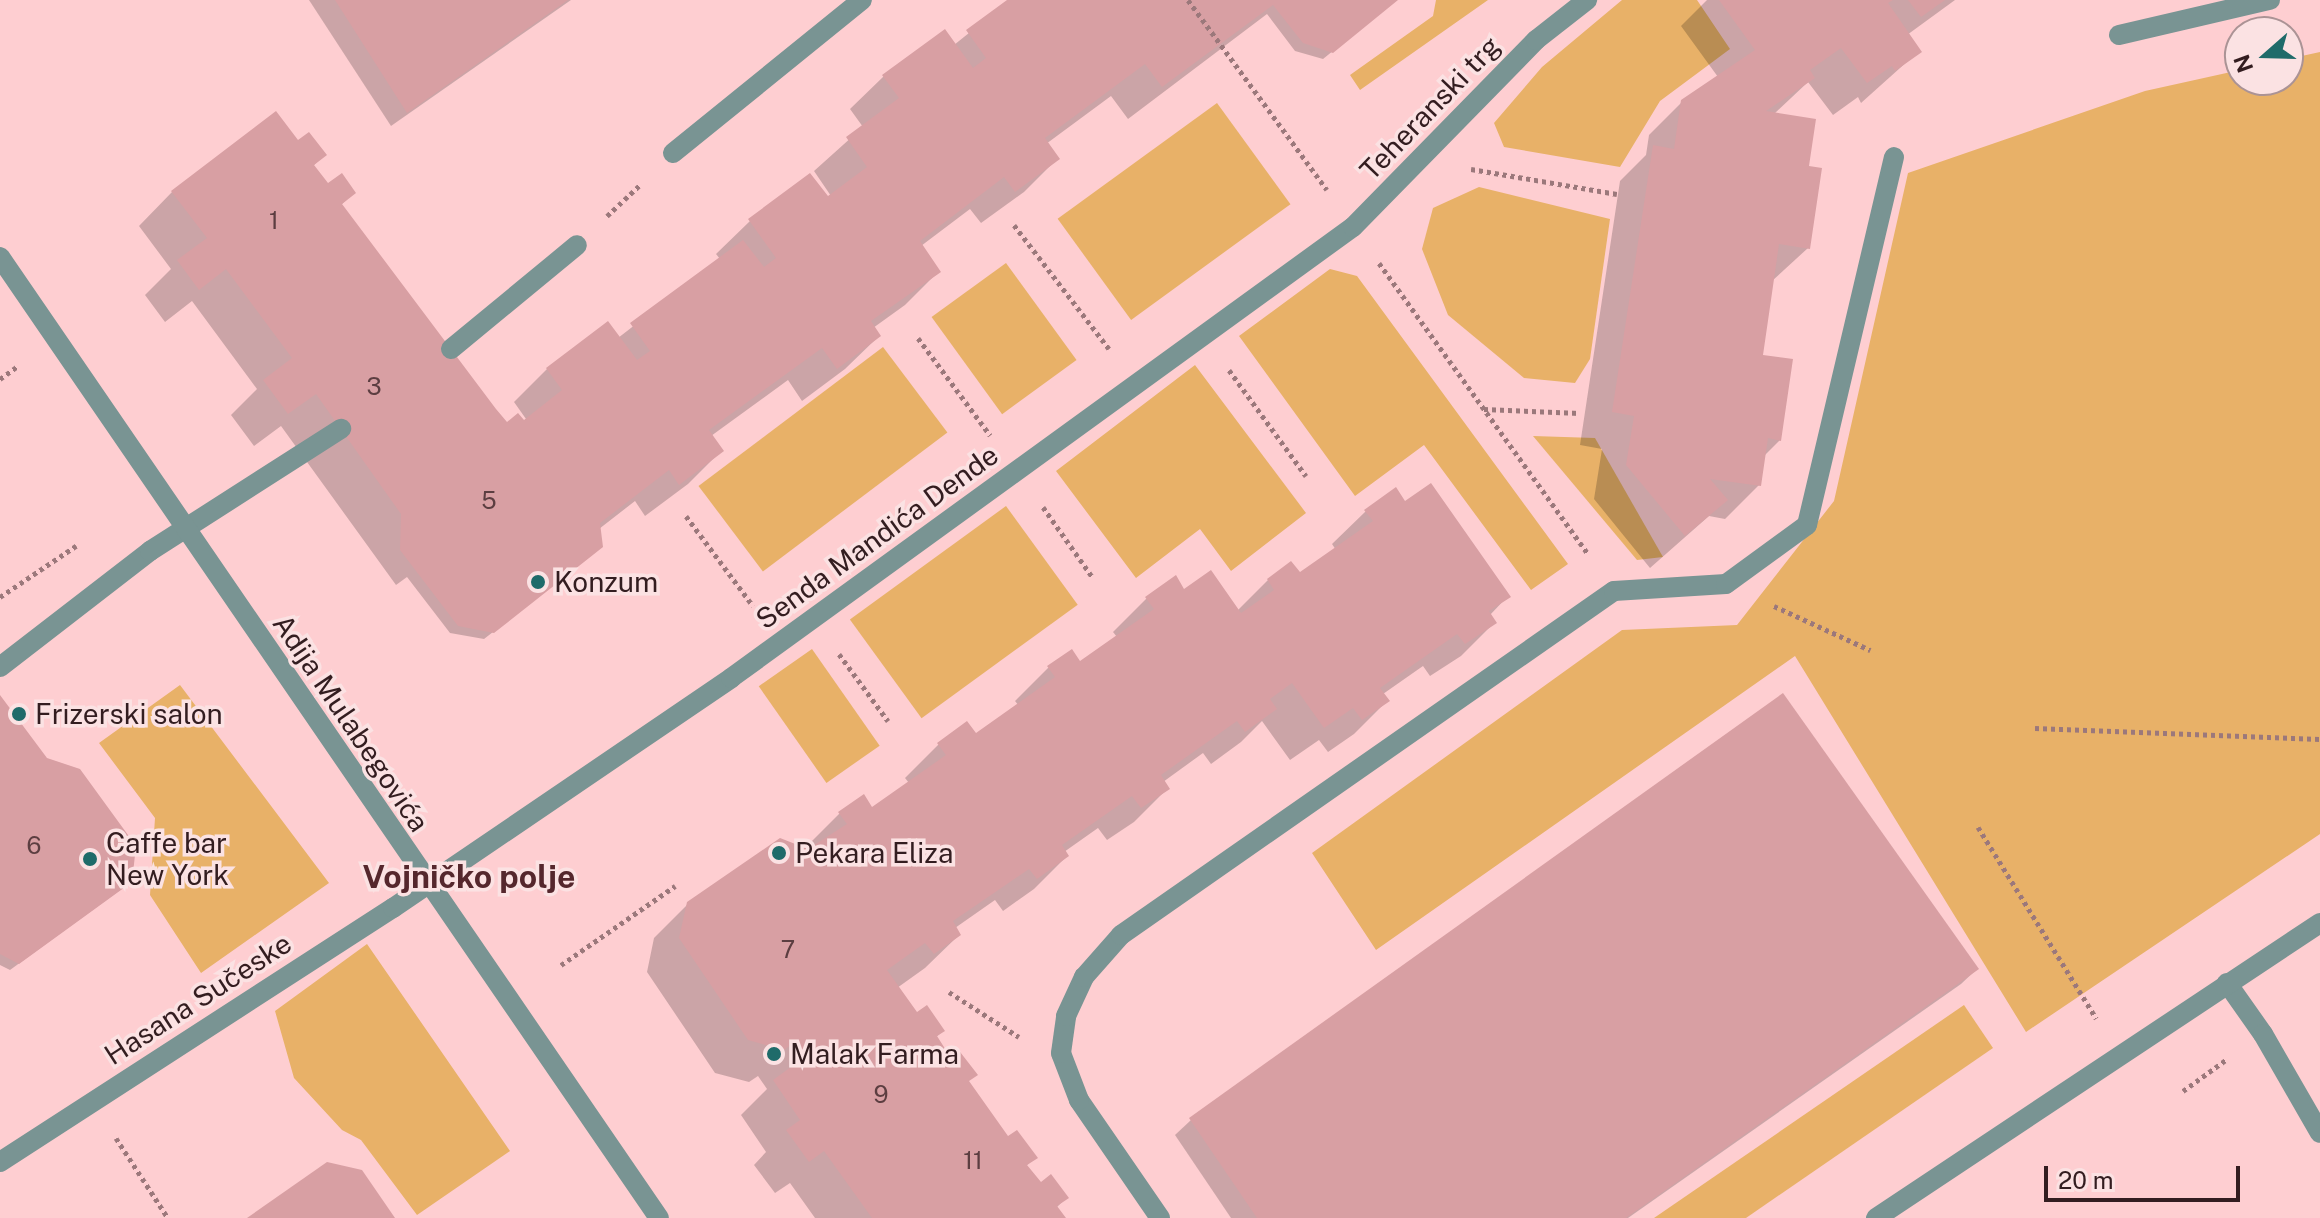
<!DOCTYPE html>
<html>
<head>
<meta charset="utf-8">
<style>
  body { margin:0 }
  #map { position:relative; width:2320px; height:1218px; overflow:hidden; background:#feced1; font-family:"Public Sans",sans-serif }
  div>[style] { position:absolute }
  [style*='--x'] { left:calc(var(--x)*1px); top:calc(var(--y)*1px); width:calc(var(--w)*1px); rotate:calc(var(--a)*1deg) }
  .green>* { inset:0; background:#e8b168; transform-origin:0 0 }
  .shadow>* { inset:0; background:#0003 }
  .building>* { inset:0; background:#d89fa3 }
  .path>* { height:5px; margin-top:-2.5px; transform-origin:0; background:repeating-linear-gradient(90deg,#9b787b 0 4px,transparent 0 8px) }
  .service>* { height:20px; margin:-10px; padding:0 10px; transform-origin:10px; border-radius:10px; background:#799493 }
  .pedestrian>* { height:20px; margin:-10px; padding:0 10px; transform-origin:10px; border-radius:10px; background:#799493 }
  .minor>* { height:20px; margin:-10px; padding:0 10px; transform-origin:10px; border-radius:10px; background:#799493 }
  .dots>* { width:22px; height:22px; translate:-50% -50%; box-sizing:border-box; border:4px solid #fbe2e3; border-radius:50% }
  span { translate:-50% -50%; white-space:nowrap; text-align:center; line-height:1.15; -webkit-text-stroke:7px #fbe2e3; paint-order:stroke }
  .number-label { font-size:24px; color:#5c3e41 }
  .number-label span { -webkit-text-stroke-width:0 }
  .street-label { font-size:28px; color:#331d20 }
  .poi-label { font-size:28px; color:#331d20 }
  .left { translate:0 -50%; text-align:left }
  .quarter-label { font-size:32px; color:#55272d; font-weight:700 }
  .north { position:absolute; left:2224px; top:16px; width:80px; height:80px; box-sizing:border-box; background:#fbe2e3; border:2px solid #ab9395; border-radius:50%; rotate:250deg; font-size:22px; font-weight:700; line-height:32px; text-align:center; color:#331d20 }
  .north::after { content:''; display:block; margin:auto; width:28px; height:36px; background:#1f6b6a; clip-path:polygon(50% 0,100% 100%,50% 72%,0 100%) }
  .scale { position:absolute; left:2044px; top:1166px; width:196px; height:36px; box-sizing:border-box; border:4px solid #331d20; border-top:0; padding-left:10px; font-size:24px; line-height:28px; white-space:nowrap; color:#331d20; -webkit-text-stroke:6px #fbe2e3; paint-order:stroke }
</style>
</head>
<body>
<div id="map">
  <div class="green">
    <i style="clip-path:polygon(1436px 0,1488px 0,1360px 90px,1350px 75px,1433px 16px)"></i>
    <i style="clip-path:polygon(1622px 0,1697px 0,1730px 49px,1660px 101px,1620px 167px,1504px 147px,1494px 123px,1542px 67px)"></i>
    <i style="clip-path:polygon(2320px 52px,2320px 834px,2026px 1032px,1795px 656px,1376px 950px,1312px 853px,1622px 630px,1737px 625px,1834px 501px,1908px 173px,2145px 91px,2240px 70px,2240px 80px,2288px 80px,2288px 59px)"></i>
    <i style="left:1217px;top:103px;width:125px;height:197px;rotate:54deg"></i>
    <i style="clip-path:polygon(1479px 187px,1610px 219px,1590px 359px,1575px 383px,1524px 378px,1448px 315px,1422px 249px,1433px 208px)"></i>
    <i style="left:1006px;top:263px;width:120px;height:92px;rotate:54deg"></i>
    <i style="clip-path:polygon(1330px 269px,1357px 276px,1568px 564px,1531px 590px,1424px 445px,1355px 496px,1239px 336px)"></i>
    <i style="left:883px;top:347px;width:107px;height:231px;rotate:53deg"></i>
    <i style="clip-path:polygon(1195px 365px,1306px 513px,1231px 571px,1200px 529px,1136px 578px,1056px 471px)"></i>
    <i style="clip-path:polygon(1533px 436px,1595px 438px,1663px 557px,1637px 560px)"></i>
    <i style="left:1006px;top:506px;width:122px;height:193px;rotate:54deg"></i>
    <i style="left:812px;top:649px;width:118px;height:65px;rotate:55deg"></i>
    <i style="clip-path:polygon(180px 685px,329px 883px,201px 973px,150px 895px,155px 818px,99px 743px)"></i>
    <i style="clip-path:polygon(367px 944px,510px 1151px,417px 1215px,361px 1140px,342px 1130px,294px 1078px,275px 1011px)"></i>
    <i style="clip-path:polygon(1964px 1005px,1993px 1048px,1746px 1218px,1654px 1218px)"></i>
  </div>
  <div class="shadow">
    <i style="clip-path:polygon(309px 0,571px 0,391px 126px)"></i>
    <i style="clip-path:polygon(1010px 0,1396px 0,1323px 59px,1295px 51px,1267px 14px,1128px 119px,1111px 96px,1046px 144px,1058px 158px,1024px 192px,981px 223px,970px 209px,921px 246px,939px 271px,905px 305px,873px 328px,879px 336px,845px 369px,802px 401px,788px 380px,711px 436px,721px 451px,688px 484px,645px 516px,635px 501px,599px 529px,593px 554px,484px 639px,450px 633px,407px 577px,396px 585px,281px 426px,254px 446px,231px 415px,257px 389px,192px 301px,165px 322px,145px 295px,171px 269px,139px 226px,172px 192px,276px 114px,298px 143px,324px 155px,313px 166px,328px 186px,353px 193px,340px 206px,506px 425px,531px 426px,514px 402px,547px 369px,618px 338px,720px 259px,716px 254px,750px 221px,831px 196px,814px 171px,863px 127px,850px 109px,884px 76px,954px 45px)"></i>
    <i style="clip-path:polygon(1707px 0,1955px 0,1907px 35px,1919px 51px,1861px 103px,1858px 97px,1833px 115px,1808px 82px,1774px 114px,1807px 168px,1808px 248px,1772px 281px,1760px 356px,1780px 440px,1763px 457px,1759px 485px,1725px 519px,1709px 516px,1650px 568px,1594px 499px,1602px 449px,1580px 445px,1620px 181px,1646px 155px,1649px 135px,1683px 101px,1718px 77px,1681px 26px)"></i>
    <i style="clip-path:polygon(1405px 503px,1508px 596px,1490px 615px,1495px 622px,1461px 656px,1430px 676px,1423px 666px,1383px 694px,1387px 701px,1354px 734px,1328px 752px,1319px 740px,1290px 760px,1262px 721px,1241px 742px,1211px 764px,1203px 753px,1163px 782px,1168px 788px,1134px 822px,1107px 840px,1098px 828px,1064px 852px,1067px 856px,1034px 889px,1003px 911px,995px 900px,955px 928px,959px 935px,925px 968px,897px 988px,917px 1014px,943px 1031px,935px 1038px,1007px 1139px,1035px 1157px,1026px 1166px,1040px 1184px,1066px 1198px,1056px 1208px,1064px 1218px,815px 1218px,790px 1183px,775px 1193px,754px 1165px,766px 1152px,741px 1115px,767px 1089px,758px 1076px,749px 1082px,715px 1073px,647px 972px,654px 938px,688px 904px,809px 852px,806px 847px,839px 814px,863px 797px,871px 809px,909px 783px,905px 778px,938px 745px,967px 724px,976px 736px,1019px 706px,1015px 701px,1048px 668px,1071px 652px,1079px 664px,1117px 637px,1113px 632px,1146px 599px,1175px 578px,1184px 591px,1237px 611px,1268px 580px,1300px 575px,1336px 550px,1332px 544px,1366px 511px)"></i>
    <i style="clip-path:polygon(0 697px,131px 882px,10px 970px,0 965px)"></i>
    <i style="clip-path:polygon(1977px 969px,1961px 984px,1628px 1218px,1231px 1218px,1175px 1135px,1191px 1120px)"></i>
  </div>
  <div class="building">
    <i style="clip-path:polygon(335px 0,568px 0,407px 113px)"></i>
    <i style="clip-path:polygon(1007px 0,1398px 0,1333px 53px,1303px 43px,1273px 5px,1162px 87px,1145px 64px,1045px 138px,1060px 159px,1015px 192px,1004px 177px,920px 241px,941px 272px,871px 321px,881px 336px,837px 369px,822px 348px,709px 430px,724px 451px,679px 485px,669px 470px,600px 523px,603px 547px,494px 633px,458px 626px,400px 550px,401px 514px,316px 394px,288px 414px,263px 380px,292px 358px,226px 269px,199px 290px,177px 260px,207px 238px,171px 191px,276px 111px,298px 140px,309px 132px,327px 155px,314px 165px,328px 183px,342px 173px,356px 193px,342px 204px,496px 409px,507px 422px,518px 413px,524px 420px,562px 390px,546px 368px,608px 321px,637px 360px,650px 351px,630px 323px,743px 240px,764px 267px,776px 258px,748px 219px,810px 173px,828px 196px,867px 167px,846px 137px,899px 98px,882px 75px,945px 29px,973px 68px,986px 58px,966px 30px)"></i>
    <i style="clip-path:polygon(1719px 0,1893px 0,1888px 3px,1922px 52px,1895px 71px,1892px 66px,1867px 83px,1841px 48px,1810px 70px,1815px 78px,1766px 111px,1816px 119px,1809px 166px,1822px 168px,1810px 249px,1779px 244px,1771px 300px,1763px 355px,1793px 359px,1781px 441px,1768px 438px,1761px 486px,1710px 479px,1728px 500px,1685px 536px,1626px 465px,1634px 416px,1612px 412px,1653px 145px,1674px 149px,1681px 100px,1755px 50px)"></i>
    <i style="clip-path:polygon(1908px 0,1945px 0,1921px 17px)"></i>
    <i style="clip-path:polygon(1431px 483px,1511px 597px,1489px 611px,1497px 623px,1465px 644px,1457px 634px,1380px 688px,1390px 701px,1362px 720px,1353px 708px,1324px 728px,1292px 683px,1270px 699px,1277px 709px,1245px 732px,1237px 721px,1161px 775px,1170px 789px,1141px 808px,1132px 796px,1062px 845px,1069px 856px,1037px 879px,1029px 869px,953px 921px,961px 935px,934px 954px,925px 943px,887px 970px,917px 1012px,927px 1005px,945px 1031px,937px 1036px,949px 1055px,957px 1048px,978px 1075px,969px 1081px,1008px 1136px,1017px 1130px,1038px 1158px,1027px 1165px,1041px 1182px,1051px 1174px,1069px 1198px,1057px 1206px,1066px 1218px,872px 1218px,824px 1151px,809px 1162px,786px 1130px,800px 1120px,773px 1080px,802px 1059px,792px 1044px,784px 1050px,748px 1040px,679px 938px,687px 902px,780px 838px,808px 849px,847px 824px,838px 812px,864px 794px,872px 807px,946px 755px,937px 743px,967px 721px,976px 733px,1055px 677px,1047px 666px,1072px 649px,1080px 661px,1154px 609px,1145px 597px,1176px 575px,1184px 589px,1211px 570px,1241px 613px,1274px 590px,1267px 579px,1291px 561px,1300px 572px,1373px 521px,1364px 510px,1396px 487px,1405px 501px)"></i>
    <i style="clip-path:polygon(1783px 693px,1979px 969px,1626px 1218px,1257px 1218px,1189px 1118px)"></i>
    <i style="clip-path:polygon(0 695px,47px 758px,80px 769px,136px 846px,132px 882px,19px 964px,0 954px)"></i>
    <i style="clip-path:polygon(327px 1162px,362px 1170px,395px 1218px,247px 1218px)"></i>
  </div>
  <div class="path">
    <i style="--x:1188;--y:0;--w:235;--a:53.8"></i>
    <i style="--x:1471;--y:169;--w:148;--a:9.7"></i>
    <i style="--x:607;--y:216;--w:47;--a:-43.3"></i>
    <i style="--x:1014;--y:225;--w:156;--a:52.5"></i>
    <i style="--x:1379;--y:263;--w:358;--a:54.3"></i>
    <i style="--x:918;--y:338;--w:121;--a:53.4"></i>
    <i style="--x:1229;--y:370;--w:131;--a:54"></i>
    <i style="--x:0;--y:379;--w:22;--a:-36"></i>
    <i style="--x:1484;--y:409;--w:96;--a:2.4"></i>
    <i style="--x:1043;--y:507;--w:87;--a:54.8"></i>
    <i style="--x:686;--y:516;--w:112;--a:53.3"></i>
    <i style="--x:0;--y:597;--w:92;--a:-33.9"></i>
    <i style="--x:1774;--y:606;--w:106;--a:24.6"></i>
    <i style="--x:839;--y:654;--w:83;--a:53.8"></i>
    <i style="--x:2035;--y:728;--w:285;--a:2.2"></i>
    <i style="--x:1978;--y:827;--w:225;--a:58.3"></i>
    <i style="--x:561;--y:965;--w:139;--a:-34.7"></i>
    <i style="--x:949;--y:992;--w:83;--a:32.7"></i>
    <i style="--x:2183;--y:1091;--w:54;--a:-36"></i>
    <i style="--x:116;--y:1138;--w:95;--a:57"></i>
  </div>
  <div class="service">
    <i style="--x:2119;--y:35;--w:155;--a:-13.1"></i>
    <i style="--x:673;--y:153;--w:243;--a:-39"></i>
    <i style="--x:451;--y:349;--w:163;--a:-39.5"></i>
    <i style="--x:0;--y:667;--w:190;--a:-37.7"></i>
    <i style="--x:150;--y:551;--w:227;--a:-32.6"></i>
    <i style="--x:1160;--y:1218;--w:143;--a:-124.5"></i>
    <i style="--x:1079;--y:1100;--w:50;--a:-111"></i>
    <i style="--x:1061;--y:1053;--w:37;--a:-82"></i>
    <i style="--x:1066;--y:1016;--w:43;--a:-65.2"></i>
    <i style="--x:1084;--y:977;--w:56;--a:-48.6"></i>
    <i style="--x:1121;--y:935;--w:601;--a:-34.91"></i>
    <i style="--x:1614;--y:591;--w:112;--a:-3.6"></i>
    <i style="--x:1726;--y:584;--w:100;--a:-36.1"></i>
    <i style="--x:1807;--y:525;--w:378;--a:-76.7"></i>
  </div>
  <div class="pedestrian">
    <i style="--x:0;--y:1162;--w:468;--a:-32.9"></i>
    <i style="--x:393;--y:908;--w:409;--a:-34.2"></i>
    <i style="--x:731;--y:678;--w:768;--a:-35.95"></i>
    <i style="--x:1353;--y:227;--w:262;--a:-45.6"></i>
    <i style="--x:1536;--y:40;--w:65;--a:-38.1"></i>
  </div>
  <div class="minor">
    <i style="--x:0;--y:257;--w:1165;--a:55.56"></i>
    <i style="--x:2227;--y:983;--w:62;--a:54.8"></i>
    <i style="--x:2263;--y:1034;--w:114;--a:60.1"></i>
    <i style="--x:1876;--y:1218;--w:533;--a:-33.6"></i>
  </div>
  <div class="dots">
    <i style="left:538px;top:582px;background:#1f6b6a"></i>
    <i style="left:19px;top:714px;background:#1f6b6a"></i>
    <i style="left:779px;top:853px;background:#1f6b6a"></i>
    <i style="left:90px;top:859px;background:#1f6b6a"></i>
    <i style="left:774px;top:1054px;background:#1f6b6a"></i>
  </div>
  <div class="number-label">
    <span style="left:274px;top:221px">1</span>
    <span style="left:374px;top:387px">3</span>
    <span style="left:489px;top:501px">5</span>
    <span style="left:34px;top:846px">6</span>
    <span style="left:788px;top:950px">7</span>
    <span style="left:881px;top:1095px">9</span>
    <span style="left:973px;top:1161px">11</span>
  </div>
  <div class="street-label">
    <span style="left:1430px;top:108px;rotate:-46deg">Teheranski trg</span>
    <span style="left:877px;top:537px;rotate:-36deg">Senda Mandića Dende</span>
    <span style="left:351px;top:723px;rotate:56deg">Adija Mulabegovića</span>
    <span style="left:198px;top:999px;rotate:-33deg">Hasana Sučeske</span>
  </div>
  <div class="poi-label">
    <span class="left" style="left:554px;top:582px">Konzum</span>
    <span class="left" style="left:35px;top:714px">Frizerski salon</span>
    <span class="left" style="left:106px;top:859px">Caffe bar<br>New York</span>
    <span class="left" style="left:795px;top:853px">Pekara Eliza</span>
    <span class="left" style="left:790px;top:1054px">Malak Farma</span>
  </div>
  <div class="quarter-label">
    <span style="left:469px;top:877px">Vojničko polje</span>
  </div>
  <div class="north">N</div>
  <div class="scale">20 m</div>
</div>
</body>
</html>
